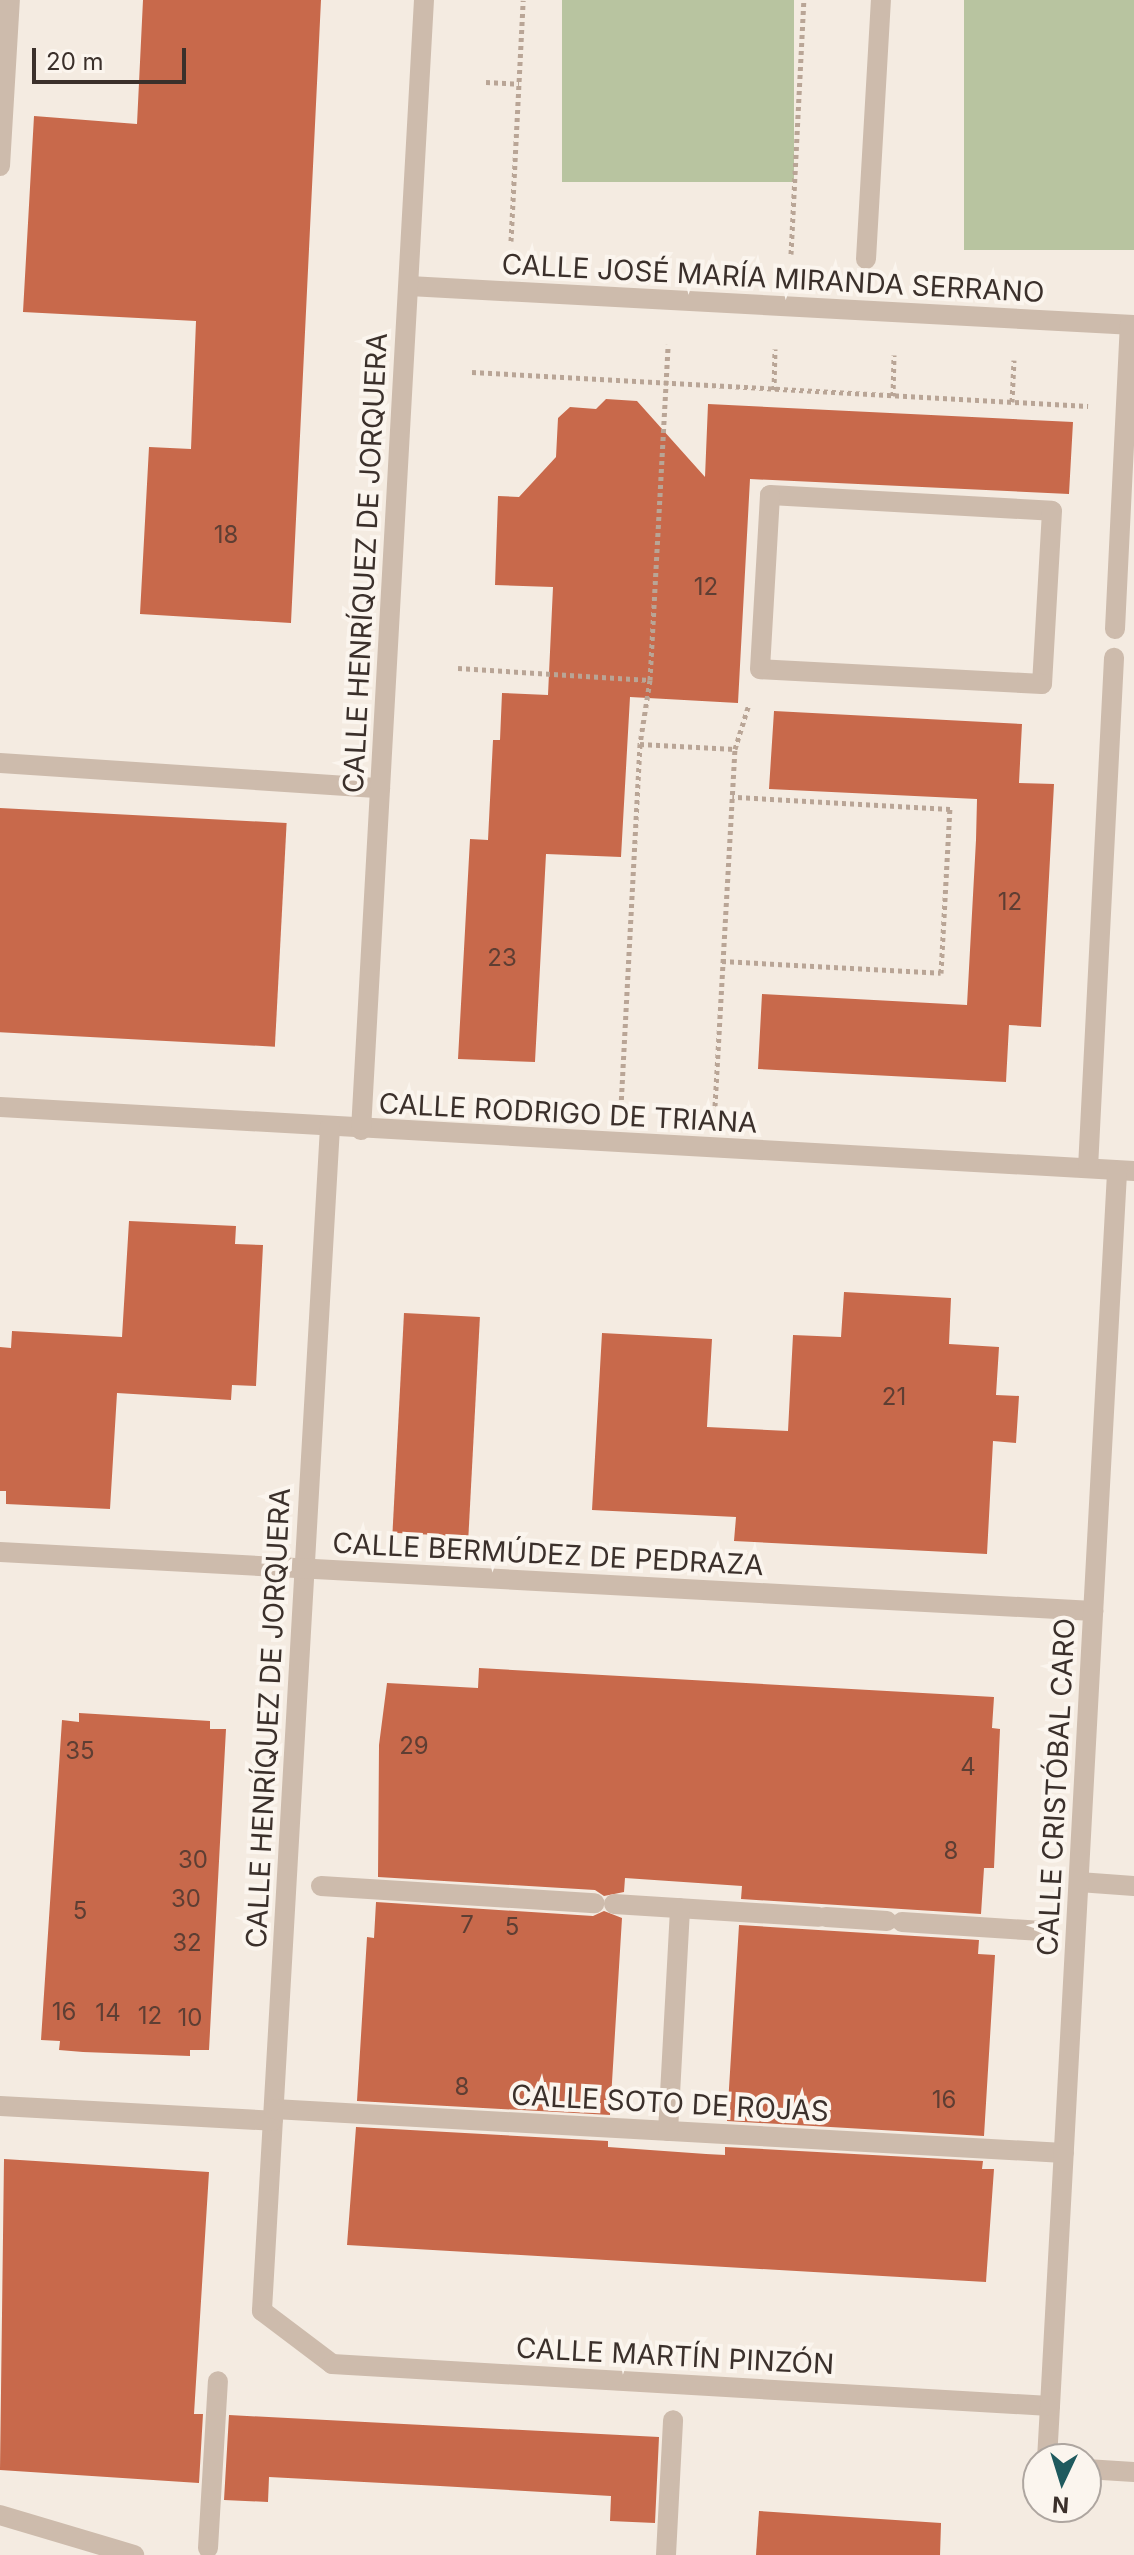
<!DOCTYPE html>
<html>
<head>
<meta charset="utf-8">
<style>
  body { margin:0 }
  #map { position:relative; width:1134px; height:2555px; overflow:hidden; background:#f4ebe1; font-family:Inter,sans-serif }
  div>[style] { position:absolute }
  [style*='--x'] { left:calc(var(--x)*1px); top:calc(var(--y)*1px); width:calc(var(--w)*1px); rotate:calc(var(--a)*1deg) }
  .green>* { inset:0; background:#b8c4a0; transform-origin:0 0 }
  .building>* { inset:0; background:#c8694b; transform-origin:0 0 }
  .path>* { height:5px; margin-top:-2.5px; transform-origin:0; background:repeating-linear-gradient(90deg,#b9a596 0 4px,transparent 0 8px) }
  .minor>* { height:20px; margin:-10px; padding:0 10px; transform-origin:10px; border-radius:10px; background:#cdbbac }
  span { translate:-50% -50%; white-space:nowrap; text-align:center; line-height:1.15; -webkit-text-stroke:8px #fbf5ee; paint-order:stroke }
  .number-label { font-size:24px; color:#5e3e33 }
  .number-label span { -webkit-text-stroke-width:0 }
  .street-label { font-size:28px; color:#3b302b }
  .north { position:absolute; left:1022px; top:2443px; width:80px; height:80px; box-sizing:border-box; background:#fbf5ee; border:2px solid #aea6a0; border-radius:50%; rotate:184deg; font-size:22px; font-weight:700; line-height:32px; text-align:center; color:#3b302b }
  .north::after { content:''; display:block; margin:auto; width:28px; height:36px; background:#1f5a5e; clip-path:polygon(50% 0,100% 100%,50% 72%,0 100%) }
  .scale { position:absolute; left:32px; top:48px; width:154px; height:36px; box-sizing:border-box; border:4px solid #3b302b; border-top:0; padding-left:10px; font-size:24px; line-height:28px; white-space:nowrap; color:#3b302b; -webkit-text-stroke:6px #fbf5ee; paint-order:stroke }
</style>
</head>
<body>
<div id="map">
  <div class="green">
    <i style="left:562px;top:0;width:232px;height:182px"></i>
    <i style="left:964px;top:0;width:170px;height:250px"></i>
  </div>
  <div class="building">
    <i style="clip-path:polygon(143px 0,321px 0,291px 623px,140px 614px,149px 447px,191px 449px,196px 321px,23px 312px,34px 116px,137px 124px)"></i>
    <i style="clip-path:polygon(606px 399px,637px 401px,705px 477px,708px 404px,1073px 422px,1069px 494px,750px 479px,738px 703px,630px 697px,621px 857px,546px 854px,535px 1062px,458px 1059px,470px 839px,488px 840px,493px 740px,500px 740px,502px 693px,548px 695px,553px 587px,495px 585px,498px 496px,519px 497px,556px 457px,558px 418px,570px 407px,596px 409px)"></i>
    <i style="clip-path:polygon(774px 711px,1022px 724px,1019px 783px,1054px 784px,1041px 1027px,1009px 1025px,1006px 1082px,758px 1069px,762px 994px,967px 1005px,976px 840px,977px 799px,769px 789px)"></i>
    <i style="left:0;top:808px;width:287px;height:224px;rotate:3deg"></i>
    <i style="clip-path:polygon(129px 1221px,236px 1226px,235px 1244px,263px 1245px,256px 1386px,232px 1385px,231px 1400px,117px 1393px,110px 1509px,6px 1504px,6px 1491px,0 1491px,0 1347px,11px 1348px,12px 1331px,122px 1337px)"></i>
    <i style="clip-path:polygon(844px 1292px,951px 1298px,949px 1344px,999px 1347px,996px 1395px,1019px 1396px,1016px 1443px,993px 1441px,987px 1554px,734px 1541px,736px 1517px,592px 1510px,602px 1333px,712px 1339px,707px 1427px,788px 1431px,793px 1335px,841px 1337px)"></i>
    <i style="left:404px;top:1313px;width:76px;height:220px;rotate:3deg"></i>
    <i style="clip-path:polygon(479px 1668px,994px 1697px,992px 1728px,1000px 1729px,994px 1868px,984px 1868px,981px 1914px,741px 1899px,742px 1886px,625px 1878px,624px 1892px,604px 1896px,595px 1890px,378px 1877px,379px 1745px,387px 1683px,478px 1688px)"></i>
    <i style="clip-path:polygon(79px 1713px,210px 1721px,210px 1729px,226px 1729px,209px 2050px,190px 2050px,190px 2056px,83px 2052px,59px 2050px,60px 2041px,41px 2040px,62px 1720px,79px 1722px)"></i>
    <i style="clip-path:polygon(376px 1902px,593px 1916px,604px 1911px,622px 1918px,610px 2115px,357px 2101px,367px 1937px,374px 1938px)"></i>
    <i style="clip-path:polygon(739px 1925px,979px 1940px,978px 1954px,995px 1955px,984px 2136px,727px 2121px)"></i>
    <i style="clip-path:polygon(356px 2127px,608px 2141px,608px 2147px,706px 2154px,725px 2155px,725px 2147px,983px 2161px,982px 2169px,994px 2169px,986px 2282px,347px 2245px)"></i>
    <i style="clip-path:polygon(4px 2159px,209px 2172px,194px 2414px,203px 2414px,199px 2483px,0 2470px)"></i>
    <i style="clip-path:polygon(229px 2415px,659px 2437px,655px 2523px,610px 2521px,611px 2496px,440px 2486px,269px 2477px,268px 2502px,224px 2500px)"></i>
    <i style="clip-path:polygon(759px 2511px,941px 2523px,940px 2555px,756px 2555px)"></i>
  </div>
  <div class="path">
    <i style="--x:486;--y:82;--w:33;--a:3"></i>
    <i style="--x:511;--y:241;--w:241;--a:-87.1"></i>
    <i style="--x:791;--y:254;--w:254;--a:-87.1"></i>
    <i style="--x:472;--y:372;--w:617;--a:3.16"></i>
    <i style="--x:774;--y:390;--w:41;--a:-88.6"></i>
    <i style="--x:893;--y:396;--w:41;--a:-88.6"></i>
    <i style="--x:1012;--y:402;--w:42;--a:-87.3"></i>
    <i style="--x:458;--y:668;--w:192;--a:3.6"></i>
    <i style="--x:650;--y:680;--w:65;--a:98.9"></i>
    <i style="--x:640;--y:744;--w:359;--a:93"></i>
    <i style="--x:650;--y:680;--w:336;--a:-86.9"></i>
    <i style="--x:640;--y:744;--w:95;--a:3"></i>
    <i style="--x:722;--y:961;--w:219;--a:3.1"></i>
    <i style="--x:941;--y:973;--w:164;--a:-86.9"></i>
    <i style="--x:950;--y:809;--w:218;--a:-176.8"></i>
    <i style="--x:715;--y:1106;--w:358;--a:-86.8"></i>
    <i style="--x:735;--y:749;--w:47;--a:-72.7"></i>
  </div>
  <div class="minor">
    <i style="--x:0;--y:166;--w:166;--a:-86.6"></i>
    <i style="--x:866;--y:259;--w:259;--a:-86.7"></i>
    <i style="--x:409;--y:286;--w:726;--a:3.08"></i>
    <i style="--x:770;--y:495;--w:282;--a:3.2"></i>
    <i style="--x:1052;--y:511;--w:173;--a:93.3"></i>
    <i style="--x:1042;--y:684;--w:282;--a:-177"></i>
    <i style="--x:760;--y:669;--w:174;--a:-86.7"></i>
    <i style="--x:1115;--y:629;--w:304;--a:-87.2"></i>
    <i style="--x:0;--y:763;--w:381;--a:3.8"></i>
    <i style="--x:0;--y:1107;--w:1136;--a:3.23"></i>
    <i style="--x:330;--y:1127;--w:1186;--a:93.29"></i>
    <i style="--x:262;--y:2311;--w:88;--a:37.1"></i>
    <i style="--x:332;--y:2364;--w:719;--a:3.35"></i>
    <i style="--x:1050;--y:2406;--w:53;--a:93.2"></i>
    <i style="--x:361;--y:1130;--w:1132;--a:-86.81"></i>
    <i style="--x:1088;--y:1168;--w:511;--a:-87.08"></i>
    <i style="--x:0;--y:1552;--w:1095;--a:3.09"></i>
    <i style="--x:1079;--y:1882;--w:55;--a:4.2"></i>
    <i style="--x:321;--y:1886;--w:274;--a:3.6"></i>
    <i style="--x:614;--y:1904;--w:205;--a:3.6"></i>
    <i style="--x:826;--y:1917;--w:61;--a:3.8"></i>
    <i style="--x:902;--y:1922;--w:141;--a:3.7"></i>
    <i style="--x:0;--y:2106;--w:273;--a:3.1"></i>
    <i style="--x:274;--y:2109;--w:791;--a:3.19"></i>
    <i style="--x:668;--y:2131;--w:223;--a:-86.9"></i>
    <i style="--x:1050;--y:2406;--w:1237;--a:-86.89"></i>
    <i style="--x:1086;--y:2469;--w:48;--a:3.6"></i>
    <i style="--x:0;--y:2515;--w:140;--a:16.6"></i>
    <i style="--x:208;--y:2548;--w:167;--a:-86.6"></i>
    <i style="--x:666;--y:2555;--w:135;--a:-87"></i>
  </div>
  <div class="number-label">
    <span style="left:226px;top:535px">18</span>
    <span style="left:706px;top:587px">12</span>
    <span style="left:1010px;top:902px">12</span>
    <span style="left:502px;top:958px">23</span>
    <span style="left:894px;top:1397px">21</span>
    <span style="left:414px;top:1746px">29</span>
    <span style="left:80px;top:1751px">35</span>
    <span style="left:968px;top:1767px">4</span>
    <span style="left:951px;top:1851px">8</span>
    <span style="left:193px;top:1860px">30</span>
    <span style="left:186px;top:1899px">30</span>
    <span style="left:80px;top:1911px">5</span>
    <span style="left:467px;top:1925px">7</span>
    <span style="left:512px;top:1927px">5</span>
    <span style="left:187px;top:1943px">32</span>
    <span style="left:64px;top:2012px">16</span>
    <span style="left:108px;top:2013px">14</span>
    <span style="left:150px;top:2016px">12</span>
    <span style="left:190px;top:2018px">10</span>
    <span style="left:462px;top:2087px">8</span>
    <span style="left:944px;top:2100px">16</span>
  </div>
  <div class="street-label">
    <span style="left:773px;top:278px;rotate:3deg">CALLE JOSÉ MARÍA MIRANDA SERRANO</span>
    <span style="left:365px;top:563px;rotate:-87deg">CALLE HENRÍQUEZ DE JORQUERA</span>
    <span style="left:568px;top:1113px;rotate:3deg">CALLE RODRIGO DE TRIANA</span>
    <span style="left:548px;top:1554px;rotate:3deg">CALLE BERMÚDEZ DE PEDRAZA</span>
    <span style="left:268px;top:1718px;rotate:-87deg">CALLE HENRÍQUEZ DE JORQUERA</span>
    <span style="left:1056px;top:1787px;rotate:-87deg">CALLE CRISTÓBAL CARO</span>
    <span style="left:670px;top:2103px;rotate:3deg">CALLE SOTO DE ROJAS</span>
    <span style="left:675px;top:2356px;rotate:3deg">CALLE MARTÍN PINZÓN</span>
  </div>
  <div class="north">N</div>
  <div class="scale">20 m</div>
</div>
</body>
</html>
